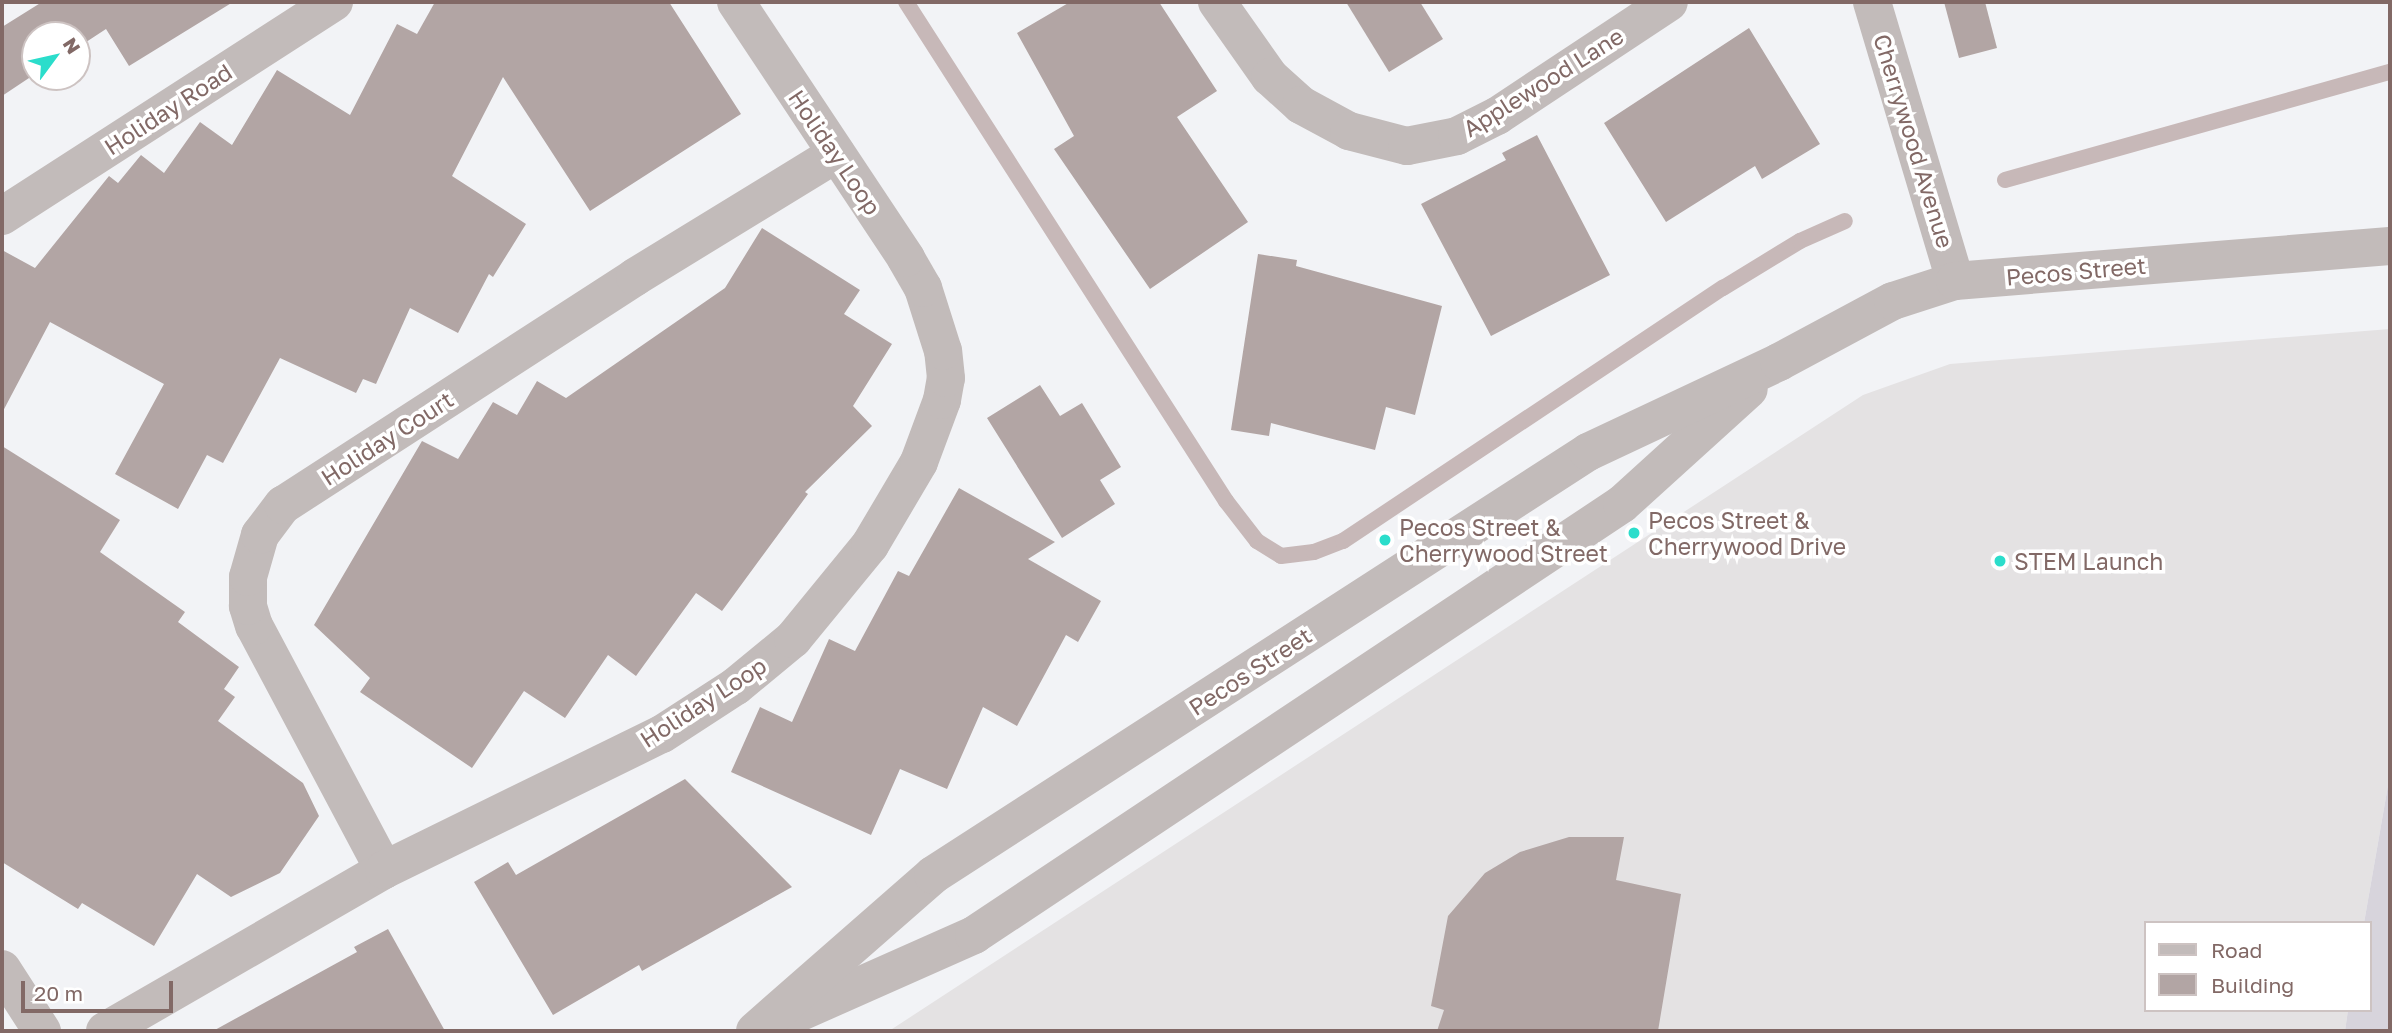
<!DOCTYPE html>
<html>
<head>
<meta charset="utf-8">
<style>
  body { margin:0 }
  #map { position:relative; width:2392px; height:1033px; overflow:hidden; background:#f2f3f6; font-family:"Golos Text",sans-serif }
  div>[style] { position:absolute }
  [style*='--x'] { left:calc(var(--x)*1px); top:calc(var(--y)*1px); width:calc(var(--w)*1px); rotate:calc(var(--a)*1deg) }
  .built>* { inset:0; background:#e4e2e3 }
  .green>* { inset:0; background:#d7d4dc }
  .stream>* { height:16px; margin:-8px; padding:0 8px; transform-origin:8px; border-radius:8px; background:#c7b8b8 }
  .building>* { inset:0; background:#b2a5a4 }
  .minor>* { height:38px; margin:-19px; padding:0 19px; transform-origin:19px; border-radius:19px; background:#c2bbba }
  .tertiary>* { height:38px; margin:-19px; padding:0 19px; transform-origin:19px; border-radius:19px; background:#c2bbba }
  .dots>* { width:19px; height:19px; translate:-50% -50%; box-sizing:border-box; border:4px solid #fff; border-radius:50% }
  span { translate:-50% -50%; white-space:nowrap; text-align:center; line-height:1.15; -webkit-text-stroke:7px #fff; paint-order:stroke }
  .street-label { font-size:23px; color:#826966 }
  .poi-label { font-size:23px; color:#826966 }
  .left { translate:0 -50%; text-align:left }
  .frame { position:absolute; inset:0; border:4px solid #826966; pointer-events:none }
  .legend { position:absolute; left:2144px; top:921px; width:228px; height:91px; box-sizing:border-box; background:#fff; border:2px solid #cdc3c2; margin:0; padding:9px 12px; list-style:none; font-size:21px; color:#826966 }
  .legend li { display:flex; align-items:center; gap:14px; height:35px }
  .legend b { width:35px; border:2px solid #cdc3c2 }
  .north { position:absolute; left:21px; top:21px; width:70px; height:70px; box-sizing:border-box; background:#fff; border:2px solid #cdc3c2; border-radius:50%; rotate:57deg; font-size:19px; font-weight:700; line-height:28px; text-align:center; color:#826966 }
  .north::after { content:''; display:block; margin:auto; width:24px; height:32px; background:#2bddcb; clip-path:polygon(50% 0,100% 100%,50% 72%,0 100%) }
  .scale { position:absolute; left:21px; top:981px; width:152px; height:32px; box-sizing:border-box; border:4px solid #826966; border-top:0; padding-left:9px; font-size:21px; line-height:24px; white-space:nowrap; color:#826966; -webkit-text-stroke:5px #fff; paint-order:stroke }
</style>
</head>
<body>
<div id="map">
  <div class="built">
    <i style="clip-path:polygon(2390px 329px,2390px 774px,2364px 923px,2145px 923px,2145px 1010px,2348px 1010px,2345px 1031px,889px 1031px,1863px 395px,1950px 364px)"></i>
  </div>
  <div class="green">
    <i style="clip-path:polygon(2390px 774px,2390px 1031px,2345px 1031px,2348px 1010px,2369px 1010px,2369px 923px,2364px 923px)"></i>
  </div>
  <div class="stream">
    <i style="--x:906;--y:2;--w:593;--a:57.33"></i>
    <i style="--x:1226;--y:501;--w:51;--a:52.2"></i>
    <i style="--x:1257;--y:541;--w:28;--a:32"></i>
    <i style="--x:1281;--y:556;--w:33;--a:-7"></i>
    <i style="--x:1314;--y:552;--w:31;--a:-21"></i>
    <i style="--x:1343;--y:541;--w:457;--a:-33.7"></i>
    <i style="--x:1723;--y:288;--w:90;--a:-31.4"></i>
    <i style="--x:1800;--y:241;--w:49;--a:-24"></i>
    <i style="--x:2005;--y:180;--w:400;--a:-15.7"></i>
  </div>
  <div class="building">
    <i style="clip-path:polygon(42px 2px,233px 2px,129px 66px,106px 29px,77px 48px,77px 35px,35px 35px,35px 74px,2px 96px,2px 27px)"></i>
    <i style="clip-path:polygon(435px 2px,669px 2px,741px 114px,590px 211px,503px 77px,452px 176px,526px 224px,493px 277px,489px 274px,458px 333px,410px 308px,376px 384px,363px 379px,356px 393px,280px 358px,223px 463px,207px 455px,178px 509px,115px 474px,164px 384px,50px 322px,2px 413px,2px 250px,35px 268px,109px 176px,118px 183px,141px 155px,164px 173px,200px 122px,232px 145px,277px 70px,350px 115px,397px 24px,417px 34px)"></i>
    <i style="clip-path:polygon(1070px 2px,1159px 2px,1217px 91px,1177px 117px,1248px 222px,1150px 289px,1054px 149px,1074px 136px,1017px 33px)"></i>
    <i style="clip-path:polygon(1346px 2px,1420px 2px,1443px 39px,1389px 72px)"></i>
    <i style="clip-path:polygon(1944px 2px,1985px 2px,1997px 48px,1959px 58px)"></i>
    <i style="clip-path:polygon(1749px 28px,1820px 144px,1762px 179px,1755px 166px,1666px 222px,1604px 123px)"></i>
    <i style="clip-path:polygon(1537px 135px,1610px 275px,1491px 336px,1421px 204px,1506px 160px,1502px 153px)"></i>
    <i style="clip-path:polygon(762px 228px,860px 290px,844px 314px,892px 344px,853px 406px,872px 426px,805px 492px,808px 494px,722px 611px,696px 593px,636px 676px,608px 655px,565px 718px,524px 691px,472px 768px,360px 692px,370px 678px,314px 625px,422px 441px,458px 459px,493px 402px,517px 415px,537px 381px,566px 398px,725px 288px)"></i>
    <i style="clip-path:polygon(1258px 254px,1297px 260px,1296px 266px,1442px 306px,1415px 415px,1386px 407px,1375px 450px,1271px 423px,1269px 436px,1231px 430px)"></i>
    <i style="clip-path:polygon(1040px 385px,1060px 416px,1082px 403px,1121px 467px,1100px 480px,1115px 504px,1062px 538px,987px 418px)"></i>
    <i style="clip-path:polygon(2px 446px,120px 520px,100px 552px,185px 612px,178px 622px,239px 667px,224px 689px,235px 697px,218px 721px,303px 783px,319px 816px,280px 873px,231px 897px,197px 874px,154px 946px,82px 903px,78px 909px,2px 862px)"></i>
    <i style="clip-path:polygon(959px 488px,1055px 542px,1028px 559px,1101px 601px,1078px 642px,1066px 635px,1017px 726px,983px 707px,947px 789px,900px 769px,871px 835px,731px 772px,760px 707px,792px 722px,829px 639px,855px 651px,898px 571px,909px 576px)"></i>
    <i style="clip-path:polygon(685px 779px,792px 887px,642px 971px,639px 965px,553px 1015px,474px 882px,508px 862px,516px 875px)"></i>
    <i style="clip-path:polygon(1569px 837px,1624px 837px,1616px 880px,1681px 894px,1658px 1031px,1437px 1031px,1444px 1010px,1431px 1006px,1448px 916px,1485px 873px,1520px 852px)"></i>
    <i style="clip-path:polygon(388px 929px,445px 1031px,213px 1031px,357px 952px,354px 947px)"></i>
  </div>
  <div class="minor">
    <i style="--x:1217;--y:2;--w:92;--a:54.8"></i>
    <i style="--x:1270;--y:77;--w:42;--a:42.1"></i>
    <i style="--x:1301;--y:105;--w:55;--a:28.4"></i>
    <i style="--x:1349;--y:131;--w:60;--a:14.5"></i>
    <i style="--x:1407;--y:146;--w:51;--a:-11.3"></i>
    <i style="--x:1457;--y:136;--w:45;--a:-26.6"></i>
    <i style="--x:1497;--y:116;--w:206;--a:-33.5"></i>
    <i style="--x:1872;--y:2;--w:291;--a:73.4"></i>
    <i style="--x:2;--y:216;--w:395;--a:-32.8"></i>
    <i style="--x:384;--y:870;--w:276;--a:-118"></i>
    <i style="--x:254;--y:626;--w:21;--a:-107"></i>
    <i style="--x:248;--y:606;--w:29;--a:-90"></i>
    <i style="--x:248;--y:577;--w:44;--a:-74.1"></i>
    <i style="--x:260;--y:535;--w:38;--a:-53"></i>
    <i style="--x:283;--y:505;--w:419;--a:-32.9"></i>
    <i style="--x:635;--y:277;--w:236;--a:-31.5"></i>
    <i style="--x:2;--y:969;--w:74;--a:57.2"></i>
    <i style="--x:105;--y:1031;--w:322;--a:-30"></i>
    <i style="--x:384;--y:870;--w:309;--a:-26.1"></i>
    <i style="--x:662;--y:734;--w:88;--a:-33"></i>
    <i style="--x:736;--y:686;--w:74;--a:-39.5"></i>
    <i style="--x:793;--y:639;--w:122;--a:-50.7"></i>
    <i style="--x:870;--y:545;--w:96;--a:-59.4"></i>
    <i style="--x:919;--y:462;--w:66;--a:-69.6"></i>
    <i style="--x:942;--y:400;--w:22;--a:-80"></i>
    <i style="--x:946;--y:378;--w:27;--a:-96"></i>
    <i style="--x:943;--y:351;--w:66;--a:-107.6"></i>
    <i style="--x:923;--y:288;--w:34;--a:-120"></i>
    <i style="--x:906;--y:258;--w:307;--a:-123.6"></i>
  </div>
  <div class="tertiary">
    <i style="--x:787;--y:1018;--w:205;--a:-23.9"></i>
    <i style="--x:974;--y:935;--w:778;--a:-33.63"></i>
    <i style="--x:1622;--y:504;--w:171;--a:-42.2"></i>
    <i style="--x:755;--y:1031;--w:237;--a:-41.2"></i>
    <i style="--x:933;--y:875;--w:780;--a:-32.85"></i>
    <i style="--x:1588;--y:452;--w:211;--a:-25.2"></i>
    <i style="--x:1779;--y:362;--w:129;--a:-28.2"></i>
    <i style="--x:1893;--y:301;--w:65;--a:-17.9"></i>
    <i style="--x:1955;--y:281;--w:436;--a:-4.6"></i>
  </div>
  <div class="dots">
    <i style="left:1634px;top:533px;background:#2bddcb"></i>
    <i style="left:1385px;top:540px;background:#2bddcb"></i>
    <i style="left:2000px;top:561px;background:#2bddcb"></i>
  </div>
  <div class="street-label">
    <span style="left:1543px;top:82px;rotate:-32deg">Applewood Lane</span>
    <span style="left:168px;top:109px;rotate:-33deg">Holiday Road</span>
    <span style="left:1914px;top:141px;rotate:73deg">Cherrywood Avenue</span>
    <span style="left:835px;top:152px;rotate:56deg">Holiday Loop</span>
    <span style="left:2076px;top:271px;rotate:-5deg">Pecos Street</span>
    <span style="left:387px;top:438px;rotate:-33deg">Holiday Court</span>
    <span style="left:1250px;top:671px;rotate:-33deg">Pecos Street</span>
    <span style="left:703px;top:702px;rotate:-33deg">Holiday Loop</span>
  </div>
  <div class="poi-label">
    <span class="left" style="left:1648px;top:533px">Pecos Street &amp;<br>Cherrywood Drive</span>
    <span class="left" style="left:1399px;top:540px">Pecos Street &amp;<br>Cherrywood Street</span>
    <span class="left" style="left:2014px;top:561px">STEM Launch</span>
  </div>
  <div class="frame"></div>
  <ul class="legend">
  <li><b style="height:9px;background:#c2bbba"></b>Road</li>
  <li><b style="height:19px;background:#b2a5a4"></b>Building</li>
  </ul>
  <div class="north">N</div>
  <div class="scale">20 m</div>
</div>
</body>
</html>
